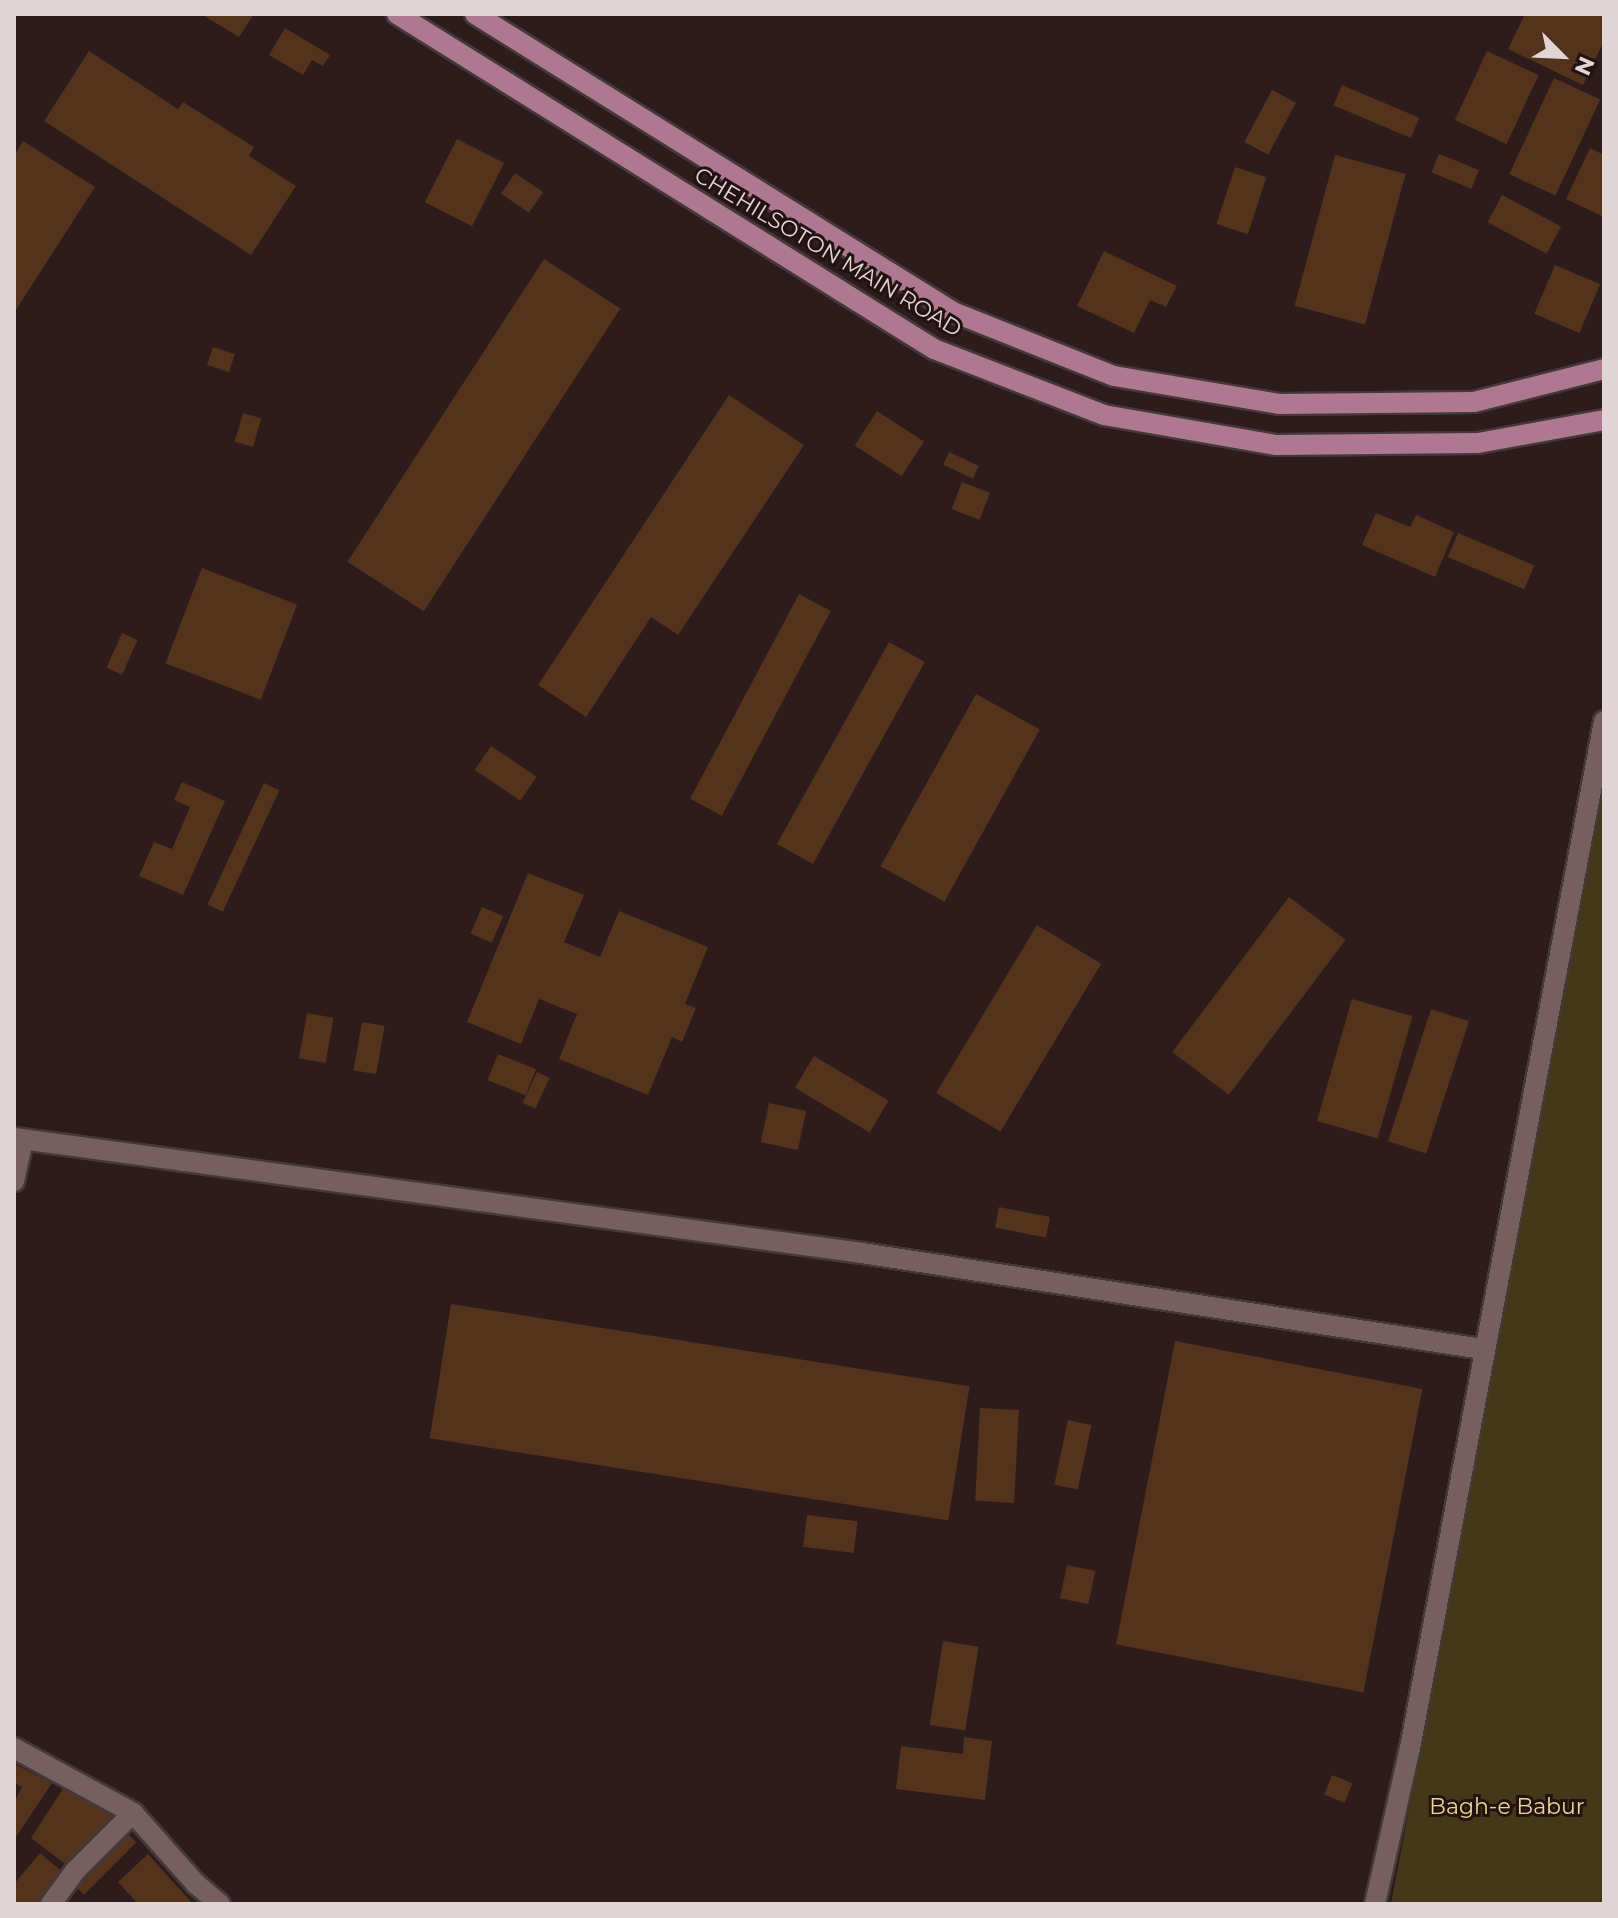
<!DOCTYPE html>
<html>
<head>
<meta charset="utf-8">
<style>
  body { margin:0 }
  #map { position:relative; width:1618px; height:1918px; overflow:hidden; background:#2d1c1b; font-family:Montserrat,sans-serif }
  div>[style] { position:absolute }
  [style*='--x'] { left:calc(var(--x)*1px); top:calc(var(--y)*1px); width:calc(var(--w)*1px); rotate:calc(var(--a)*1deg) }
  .green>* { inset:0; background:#453819 }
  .building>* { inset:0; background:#53331c; transform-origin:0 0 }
  .roads { filter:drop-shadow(2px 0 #453838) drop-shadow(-2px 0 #453838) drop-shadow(0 2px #453838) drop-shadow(0 -2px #453838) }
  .minor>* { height:20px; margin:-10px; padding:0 10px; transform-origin:10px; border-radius:10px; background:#75605f }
  .major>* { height:20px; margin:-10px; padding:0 10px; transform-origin:10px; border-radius:10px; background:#ae7990 }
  span { translate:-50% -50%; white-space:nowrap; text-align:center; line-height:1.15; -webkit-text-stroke:6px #231212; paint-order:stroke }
  .street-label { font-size:22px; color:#e1d5d5 }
  .park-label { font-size:22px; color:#efd492 }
  .frame { position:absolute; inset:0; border:16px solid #e1d5d5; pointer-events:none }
  .north { position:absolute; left:1522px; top:16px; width:80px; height:80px; -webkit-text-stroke:6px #231212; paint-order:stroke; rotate:114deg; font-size:22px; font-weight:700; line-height:32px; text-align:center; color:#e1d5d5 }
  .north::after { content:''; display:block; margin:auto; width:28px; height:36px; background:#e1d5d5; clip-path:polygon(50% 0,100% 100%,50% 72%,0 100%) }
</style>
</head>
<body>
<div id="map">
  <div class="green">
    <i style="clip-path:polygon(1604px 783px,1604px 1904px,1391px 1904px)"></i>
  </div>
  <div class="building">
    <i style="clip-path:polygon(201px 14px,254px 14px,239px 37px)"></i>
    <i style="clip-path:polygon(1525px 14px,1604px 14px,1604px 41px,1583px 85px,1508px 49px)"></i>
    <i style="clip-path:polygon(285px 28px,330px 55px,323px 66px,312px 60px,303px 75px,269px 55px)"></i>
    <i style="clip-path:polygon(89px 51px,178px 109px,183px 102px,254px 147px,249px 156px,296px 186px,251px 255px,44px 121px)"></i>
    <i style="left:1487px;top:51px;width:57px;height:76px;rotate:25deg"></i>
    <i style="left:1554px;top:78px;width:51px;height:106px;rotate:25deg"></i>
    <i style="left:1342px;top:85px;width:84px;height:22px;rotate:23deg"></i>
    <i style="left:1272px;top:90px;width:27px;height:59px;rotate:28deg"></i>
    <i style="left:457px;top:139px;width:53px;height:71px;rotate:27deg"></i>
    <i style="clip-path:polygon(23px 141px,95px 187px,14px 313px,14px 156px)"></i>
    <i style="clip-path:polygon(1590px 148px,1604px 155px,1604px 217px,1566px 199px)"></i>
    <i style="left:1439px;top:154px;width:43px;height:20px;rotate:22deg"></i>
    <i style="left:1335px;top:155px;width:73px;height:156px;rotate:15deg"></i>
    <i style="left:1235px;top:167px;width:33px;height:60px;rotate:18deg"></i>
    <i style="left:515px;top:173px;width:34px;height:25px;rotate:34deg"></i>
    <i style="left:1502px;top:195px;width:67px;height:31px;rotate:28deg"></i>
    <i style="clip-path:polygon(1104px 251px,1177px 286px,1166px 307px,1150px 300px,1134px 333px,1077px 306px)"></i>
    <i style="left:544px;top:259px;width:91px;height:361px;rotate:33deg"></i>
    <i style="left:1555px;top:265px;width:49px;height:53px;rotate:23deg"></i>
    <i style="left:213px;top:347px;width:23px;height:19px;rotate:18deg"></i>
    <i style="clip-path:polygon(729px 395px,804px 445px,678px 635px,651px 617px,586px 717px,538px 685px)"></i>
    <i style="left:877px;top:411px;width:56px;height:41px;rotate:33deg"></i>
    <i style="left:243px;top:413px;width:19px;height:30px;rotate:16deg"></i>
    <i style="left:949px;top:452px;width:33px;height:14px;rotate:25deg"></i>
    <i style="left:962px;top:482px;width:30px;height:29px;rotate:21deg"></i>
    <i style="clip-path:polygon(1376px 513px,1410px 527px,1416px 515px,1454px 532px,1435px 577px,1362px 545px)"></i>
    <i style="left:1458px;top:533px;width:83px;height:26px;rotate:23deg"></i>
    <i style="left:202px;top:568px;width:102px;height:102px;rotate:21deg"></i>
    <i style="left:799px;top:594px;width:36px;height:232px;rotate:28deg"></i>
    <i style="left:122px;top:633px;width:17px;height:38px;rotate:24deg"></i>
    <i style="left:889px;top:642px;width:41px;height:231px;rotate:29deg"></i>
    <i style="left:976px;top:694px;width:73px;height:197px;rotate:29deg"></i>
    <i style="left:491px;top:746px;width:55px;height:29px;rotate:34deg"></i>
    <i style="clip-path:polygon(182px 782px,225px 801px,183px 895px,139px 876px,154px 842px,172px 849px,190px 807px,174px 800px)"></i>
    <i style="left:264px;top:783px;width:17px;height:134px;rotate:25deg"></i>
    <i style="clip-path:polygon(528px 873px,584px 895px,564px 942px,600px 957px,619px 911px,708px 947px,685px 1004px,696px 1008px,682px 1042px,672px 1037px,648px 1095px,559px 1059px,577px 1014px,539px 999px,521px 1044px,467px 1022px)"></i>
    <i style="left:1289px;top:897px;width:71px;height:194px;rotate:37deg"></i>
    <i style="left:482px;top:907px;width:23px;height:29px;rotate:23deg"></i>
    <i style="left:1037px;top:925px;width:75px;height:196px;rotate:31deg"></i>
    <i style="left:1352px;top:999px;width:63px;height:127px;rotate:16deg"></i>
    <i style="left:1431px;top:1009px;width:40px;height:139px;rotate:18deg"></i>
    <i style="left:307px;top:1013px;width:27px;height:46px;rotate:10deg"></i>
    <i style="left:362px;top:1022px;width:23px;height:49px;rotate:10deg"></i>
    <i style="left:498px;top:1054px;width:41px;height:28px;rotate:22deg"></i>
    <i style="left:814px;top:1056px;width:87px;height:37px;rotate:31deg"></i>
    <i style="left:537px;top:1072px;width:14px;height:34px;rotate:25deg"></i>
    <i style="left:769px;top:1103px;width:38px;height:40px;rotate:12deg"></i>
    <i style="left:999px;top:1207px;width:52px;height:21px;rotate:11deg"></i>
    <i style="left:451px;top:1304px;width:525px;height:136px;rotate:9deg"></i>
    <i style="left:1175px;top:1341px;width:252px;height:309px;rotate:11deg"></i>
    <i style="left:980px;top:1408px;width:39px;height:93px;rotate:3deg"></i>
    <i style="left:1068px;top:1420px;width:24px;height:66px;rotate:12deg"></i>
    <i style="left:807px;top:1515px;width:51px;height:32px;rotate:7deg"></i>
    <i style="left:1067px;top:1565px;width:29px;height:34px;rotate:12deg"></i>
    <i style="left:943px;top:1641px;width:36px;height:85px;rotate:9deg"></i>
    <i style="clip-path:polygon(964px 1737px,992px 1741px,985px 1800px,896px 1789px,901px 1746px,963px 1754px)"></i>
    <i style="clip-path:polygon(14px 1764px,52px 1783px,14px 1840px,14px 1802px,22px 1787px,14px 1783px)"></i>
    <i style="left:1332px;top:1775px;width:22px;height:21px;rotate:22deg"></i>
    <i style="clip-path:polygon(64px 1787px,115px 1818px,73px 1870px,31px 1838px)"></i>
    <i style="left:125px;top:1831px;width:16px;height:74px;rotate:45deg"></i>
    <i style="clip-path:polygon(40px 1853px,66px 1875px,42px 1904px,16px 1904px,14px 1884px)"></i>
    <i style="clip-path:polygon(148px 1854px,193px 1904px,138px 1904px,118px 1882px)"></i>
  </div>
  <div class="roads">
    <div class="minor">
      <i style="--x:14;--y:1138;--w:856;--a:7.72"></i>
      <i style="--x:862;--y:1253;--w:627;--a:8.8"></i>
      <i style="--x:14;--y:1181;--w:42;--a:-77.6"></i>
      <i style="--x:14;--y:1748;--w:136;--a:28.6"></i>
      <i style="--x:133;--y:1813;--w:95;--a:48.4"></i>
      <i style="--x:196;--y:1884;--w:31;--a:40"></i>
      <i style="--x:51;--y:1904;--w:41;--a:-54"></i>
      <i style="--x:75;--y:1871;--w:82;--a:-45"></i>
      <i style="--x:1375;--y:1904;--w:160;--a:-77.4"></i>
      <i style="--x:1410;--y:1748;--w:1045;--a:-79.3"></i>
    </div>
    <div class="major">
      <i style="--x:397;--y:14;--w:633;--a:31.96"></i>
      <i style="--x:934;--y:349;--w:182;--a:21.2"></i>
      <i style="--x:1104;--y:415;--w:175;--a:9.9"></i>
      <i style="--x:1276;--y:445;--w:202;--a:-0.6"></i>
      <i style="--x:1478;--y:443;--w:128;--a:-10.3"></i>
      <i style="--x:475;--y:14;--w:563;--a:31.94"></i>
      <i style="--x:953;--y:312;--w:173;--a:21.7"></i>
      <i style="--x:1114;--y:376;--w:167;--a:9.6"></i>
      <i style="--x:1279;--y:404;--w:195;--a:-0.6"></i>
      <i style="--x:1474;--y:402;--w:134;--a:-14.2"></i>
    </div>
  </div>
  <div class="street-label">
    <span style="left:828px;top:252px;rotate:31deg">CHEHILSOTON MAIN ROAD</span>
  </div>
  <div class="park-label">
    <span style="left:1507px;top:1807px">Bagh-e Babur</span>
  </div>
  <div class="frame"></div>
  <div class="north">N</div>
</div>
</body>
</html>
